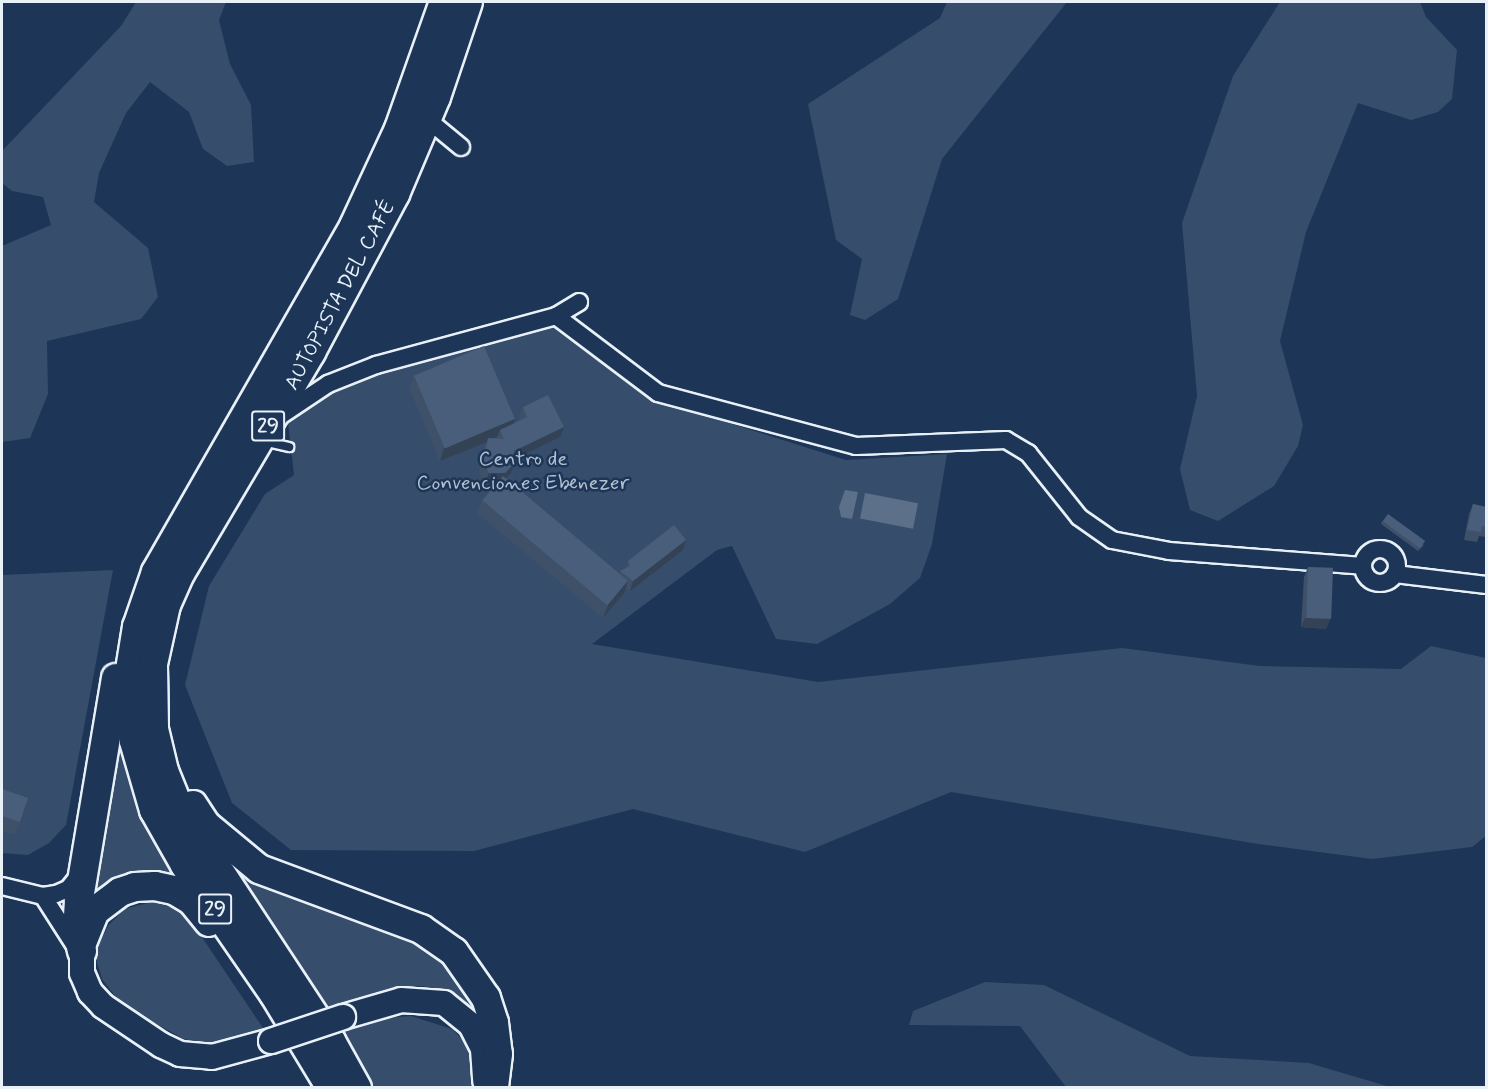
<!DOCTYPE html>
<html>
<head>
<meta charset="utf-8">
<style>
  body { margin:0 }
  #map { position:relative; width:1488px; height:1089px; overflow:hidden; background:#1d3557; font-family:Mynerve,sans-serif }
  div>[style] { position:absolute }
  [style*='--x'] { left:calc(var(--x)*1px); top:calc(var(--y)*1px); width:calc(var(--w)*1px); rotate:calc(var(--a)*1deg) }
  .green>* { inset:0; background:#374d6c }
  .water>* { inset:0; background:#5d7089; transform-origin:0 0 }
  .roads { filter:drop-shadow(2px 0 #e8f1f8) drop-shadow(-2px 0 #e8f1f8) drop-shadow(0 2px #e8f1f8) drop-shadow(0 -2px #e8f1f8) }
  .service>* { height:8px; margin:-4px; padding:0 4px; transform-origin:4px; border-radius:4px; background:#1d3557 }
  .minor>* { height:16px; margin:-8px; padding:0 8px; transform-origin:8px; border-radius:8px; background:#1d3557 }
  .minor>.ring { margin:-8px; padding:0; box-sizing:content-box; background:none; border:16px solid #1d3557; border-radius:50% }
  .secondary>* { height:24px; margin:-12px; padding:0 12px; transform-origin:12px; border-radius:12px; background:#1d3557 }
  .trunk>* { height:28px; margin:-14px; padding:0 14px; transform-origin:14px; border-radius:14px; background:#1d3557 }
  .bridges { filter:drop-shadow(2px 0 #e8f1f8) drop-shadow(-2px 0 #e8f1f8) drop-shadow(0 2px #e8f1f8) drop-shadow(0 -2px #e8f1f8) }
  .secondary-bridge>* { height:24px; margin:-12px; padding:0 12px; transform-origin:12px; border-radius:12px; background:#1d3557 }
  .wall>* { inset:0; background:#3f5169 }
  .shaded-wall>* { inset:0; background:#334255 }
  .building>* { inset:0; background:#495e7a; transform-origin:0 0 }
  span { translate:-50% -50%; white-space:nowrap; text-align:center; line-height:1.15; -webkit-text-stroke:5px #1d3557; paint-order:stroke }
  .shield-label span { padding:2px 4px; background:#1d3557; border:2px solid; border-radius:4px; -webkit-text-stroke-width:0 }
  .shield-label { font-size:20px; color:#e8f1f8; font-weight:700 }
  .street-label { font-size:21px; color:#e8f1f8 }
  .park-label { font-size:21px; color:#b3c0ce }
  .frame { position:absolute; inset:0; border:3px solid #e8f1f8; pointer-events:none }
</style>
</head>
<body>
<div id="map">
  <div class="green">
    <i style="clip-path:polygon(136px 2px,226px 2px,219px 20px,230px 64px,251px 105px,254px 162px,227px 166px,203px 149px,189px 112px,150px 82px,126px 113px,99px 173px,94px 202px,148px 248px,158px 297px,141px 319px,47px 341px,48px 394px,30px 438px,2px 442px,2px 246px,51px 225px,43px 197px,12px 191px,2px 183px,2px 151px,121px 26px)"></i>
    <i style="clip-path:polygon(947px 2px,1067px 2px,942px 159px,898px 299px,865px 320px,850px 315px,862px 259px,836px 240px,808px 104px,940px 18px)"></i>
    <i style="clip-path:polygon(1280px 2px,1420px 2px,1426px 17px,1457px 50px,1452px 99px,1438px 112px,1411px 120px,1358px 103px,1306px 232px,1280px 341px,1303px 425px,1298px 446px,1274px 486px,1218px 521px,1190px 510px,1180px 469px,1197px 396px,1182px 223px,1233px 76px)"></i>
    <i style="clip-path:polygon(553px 328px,647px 397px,846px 460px,947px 454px,932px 544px,920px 578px,890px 604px,817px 644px,776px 639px,732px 546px,717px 550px,592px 644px,818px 682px,1122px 648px,1260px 666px,1401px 669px,1431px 646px,1486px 658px,1486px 836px,1472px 847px,1372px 859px,1258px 844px,951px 792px,805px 852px,633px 809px,474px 851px,291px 850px,232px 803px,185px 685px,209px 586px,265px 494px,294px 475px,288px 422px,353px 380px,411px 361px)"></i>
    <i style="clip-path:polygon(113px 570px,66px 825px,49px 843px,28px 855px,2px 853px,2px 575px)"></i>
    <i style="clip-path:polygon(120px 717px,186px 882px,88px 907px)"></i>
    <i style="clip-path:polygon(202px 832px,447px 955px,484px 1021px,454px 993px,423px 986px,392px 988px,327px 1011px)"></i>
    <i style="clip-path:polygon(152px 902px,170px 907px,189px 918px,265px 1031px,212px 1045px,184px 1039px,122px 1005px,102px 979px,96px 959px,99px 944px,108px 926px,124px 909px)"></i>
    <i style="clip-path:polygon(985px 982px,1044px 985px,1190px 1056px,1309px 1063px,1390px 1087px,1066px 1087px,1020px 1026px,909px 1025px,913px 1011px)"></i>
    <i style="clip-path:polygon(411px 1016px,452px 1029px,467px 1044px,474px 1059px,474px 1087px,363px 1087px,336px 1032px,385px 1018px)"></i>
  </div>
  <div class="water">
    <i style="clip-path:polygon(845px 490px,858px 492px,852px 519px,841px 517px,839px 507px)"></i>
    <i style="left:865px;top:493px;width:54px;height:26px;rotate:11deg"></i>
  </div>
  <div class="roads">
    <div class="service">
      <i style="--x:263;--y:441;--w:27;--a:13"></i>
    </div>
    <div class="minor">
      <i style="--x:427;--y:119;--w:44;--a:39.5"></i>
      <i style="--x:556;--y:316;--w:128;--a:37"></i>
      <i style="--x:658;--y:393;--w:205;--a:15"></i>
      <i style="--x:856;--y:446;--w:150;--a:-2.3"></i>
      <i style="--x:1006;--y:440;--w:26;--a:31"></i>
      <i style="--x:1028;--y:453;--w:82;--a:51.4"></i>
      <i style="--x:1079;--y:517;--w:40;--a:34.9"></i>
      <i style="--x:1112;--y:540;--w:58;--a:10.9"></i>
      <i style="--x:1169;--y:551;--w:194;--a:4.4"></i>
      <i style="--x:280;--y:416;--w:58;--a:-33.7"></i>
      <i style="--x:328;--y:384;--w:52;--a:-21.6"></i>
      <i style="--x:376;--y:365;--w:187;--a:-15.2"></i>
      <i style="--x:556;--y:316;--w:27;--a:-31"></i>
      <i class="ring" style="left:1363px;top:549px;width:18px;height:18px"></i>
      <i style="--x:1395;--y:574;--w:92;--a:6.9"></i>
      <i style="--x:2;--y:886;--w:42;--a:13.7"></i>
      <i style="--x:43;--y:896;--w:13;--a:-9"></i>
      <i style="--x:56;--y:894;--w:13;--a:-23"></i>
      <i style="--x:68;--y:889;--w:19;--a:-51"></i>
      <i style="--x:43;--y:896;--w:56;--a:57.4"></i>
    </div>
    <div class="secondary">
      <i style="--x:82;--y:951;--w:22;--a:90"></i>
      <i style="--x:82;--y:973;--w:21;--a:67"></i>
      <i style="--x:90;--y:992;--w:19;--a:47"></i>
      <i style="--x:103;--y:1006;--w:70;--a:33.9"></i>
      <i style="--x:161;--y:1045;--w:21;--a:25"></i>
      <i style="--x:180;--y:1054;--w:32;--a:5"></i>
      <i style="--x:212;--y:1057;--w:61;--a:-15.2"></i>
      <i style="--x:343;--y:1017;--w:60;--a:-16.3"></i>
      <i style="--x:401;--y:1000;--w:43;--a:4"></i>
      <i style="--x:444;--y:1003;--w:35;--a:39"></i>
      <i style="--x:471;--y:1025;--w:27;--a:63"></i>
      <i style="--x:483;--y:1049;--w:32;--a:86"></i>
    </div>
    <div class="trunk">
      <i style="--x:193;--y:805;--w:24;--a:57"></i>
      <i style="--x:206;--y:825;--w:69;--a:39.7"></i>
      <i style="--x:259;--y:869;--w:173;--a:20.3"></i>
      <i style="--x:421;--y:929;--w:40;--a:34.9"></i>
      <i style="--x:454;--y:952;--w:56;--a:55.2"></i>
      <i style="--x:486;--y:998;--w:26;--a:72"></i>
      <i style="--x:494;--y:1023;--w:31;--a:83"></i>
      <i style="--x:498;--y:1054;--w:34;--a:97"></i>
      <i style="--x:82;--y:943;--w:35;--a:-68"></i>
      <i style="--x:95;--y:911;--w:31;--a:-37"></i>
      <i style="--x:120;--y:892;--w:16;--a:-18"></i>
      <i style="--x:135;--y:887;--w:20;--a:-3"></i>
      <i style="--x:155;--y:886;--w:19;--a:12"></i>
      <i style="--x:174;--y:890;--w:21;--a:31"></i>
      <i style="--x:192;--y:901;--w:27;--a:51"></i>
      <i style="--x:82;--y:951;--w:22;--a:-103"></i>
      <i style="--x:77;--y:930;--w:31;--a:-86"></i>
      <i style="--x:79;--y:899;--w:224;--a:-80.5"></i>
      <i style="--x:331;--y:1088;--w:110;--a:-121.2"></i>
      <i style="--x:274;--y:994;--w:157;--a:-124.6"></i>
      <i style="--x:185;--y:865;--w:63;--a:-119.4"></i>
      <i style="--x:154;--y:810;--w:72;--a:-106.2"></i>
      <i style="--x:134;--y:741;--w:71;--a:-93.2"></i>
      <i style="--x:130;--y:670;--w:44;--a:-80.8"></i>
      <i style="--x:137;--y:627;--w:58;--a:-70.9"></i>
      <i style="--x:156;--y:572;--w:399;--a:-60.2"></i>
      <i style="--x:354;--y:226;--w:107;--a:-65.1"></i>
      <i style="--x:399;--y:129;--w:135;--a:-70.5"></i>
      <i style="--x:357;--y:1088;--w:54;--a:-119"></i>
      <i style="--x:331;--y:1041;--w:273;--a:-123.3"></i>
      <i style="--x:181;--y:813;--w:45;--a:-112"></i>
      <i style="--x:164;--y:771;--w:43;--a:-103.4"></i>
      <i style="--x:154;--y:729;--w:65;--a:-90.9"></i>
      <i style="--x:153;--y:664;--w:60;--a:-77.6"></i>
      <i style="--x:166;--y:605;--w:36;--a:-66"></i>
      <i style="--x:181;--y:572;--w:256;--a:-59.4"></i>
      <i style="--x:311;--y:352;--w:179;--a:-62"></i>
      <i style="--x:395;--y:194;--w:105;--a:-67.1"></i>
      <i style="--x:436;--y:97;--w:100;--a:-71.4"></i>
    </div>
  </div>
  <div class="bridges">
    <div class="secondary-bridge">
      <i style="--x:271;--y:1041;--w:76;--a:-18.4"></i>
    </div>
  </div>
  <div class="wall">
    <i style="clip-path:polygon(414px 375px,513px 424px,520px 420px,519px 417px,523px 407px,560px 437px,515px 459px,511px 473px,506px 478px,619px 573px,620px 571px,625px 568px,628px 561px,683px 550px,630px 591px,626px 588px,624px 593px,603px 618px,477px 513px,482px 500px,496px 483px,485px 483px,479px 473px,484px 448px,487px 442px,440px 461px,409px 388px)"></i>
    <i style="clip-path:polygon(1473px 504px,1486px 507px,1486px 537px,1479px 536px,1477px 542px,1464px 540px,1469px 514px)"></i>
    <i style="clip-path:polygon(1382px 521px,1424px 545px,1418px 551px,1381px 524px)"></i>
    <i style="clip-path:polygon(1308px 567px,1330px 619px,1326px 629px,1301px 627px,1304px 577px)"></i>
    <i style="clip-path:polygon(2px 789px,28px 798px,15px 835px,2px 831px)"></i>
  </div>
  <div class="shaded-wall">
    <i style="clip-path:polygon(515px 419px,510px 432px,500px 430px,497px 437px,487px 441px,488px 438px,487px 442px,440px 461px,444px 448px)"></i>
    <i style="clip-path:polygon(564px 427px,560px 437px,511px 461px,514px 451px)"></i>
    <i style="clip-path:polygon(515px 463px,511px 473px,501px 483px,485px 483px,489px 473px)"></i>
    <i style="clip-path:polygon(686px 540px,683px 550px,630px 591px,633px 581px)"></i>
    <i style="clip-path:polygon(628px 580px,624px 593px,603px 618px,608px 605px)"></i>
    <i style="clip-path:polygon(1305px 618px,1330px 619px,1326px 629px,1301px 627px)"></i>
  </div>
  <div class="building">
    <i style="left:484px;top:346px;width:79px;height:76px;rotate:67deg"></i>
    <i style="clip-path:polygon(548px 395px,564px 427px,514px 451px,515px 463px,505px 473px,489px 473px,483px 463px,488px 438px,504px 439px,500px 430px,527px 417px,523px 407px)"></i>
    <i style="left:503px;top:476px;width:163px;height:32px;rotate:40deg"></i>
    <i style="clip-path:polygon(1473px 504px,1486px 507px,1486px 527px,1482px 526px,1481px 532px,1467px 530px)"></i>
    <i style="left:1388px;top:514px;width:46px;height:9px;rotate:36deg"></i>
    <i style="clip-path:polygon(674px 525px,686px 540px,633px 581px,620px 571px,630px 566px,628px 561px)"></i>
    <i style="left:1308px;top:567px;width:25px;height:51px;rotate:2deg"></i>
    <i style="clip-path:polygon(2px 789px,28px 798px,20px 822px,2px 816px)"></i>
  </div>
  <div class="shield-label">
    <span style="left:268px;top:426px">29</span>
    <span style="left:215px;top:909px">29</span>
  </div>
  <div class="street-label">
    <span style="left:340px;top:295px;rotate:-62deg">AUTOPISTA DEL CAFÉ</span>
  </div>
  <div class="park-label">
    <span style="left:523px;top:471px">Centro de<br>Convenciones Ebenezer</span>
  </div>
  <div class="frame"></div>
</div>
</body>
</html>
